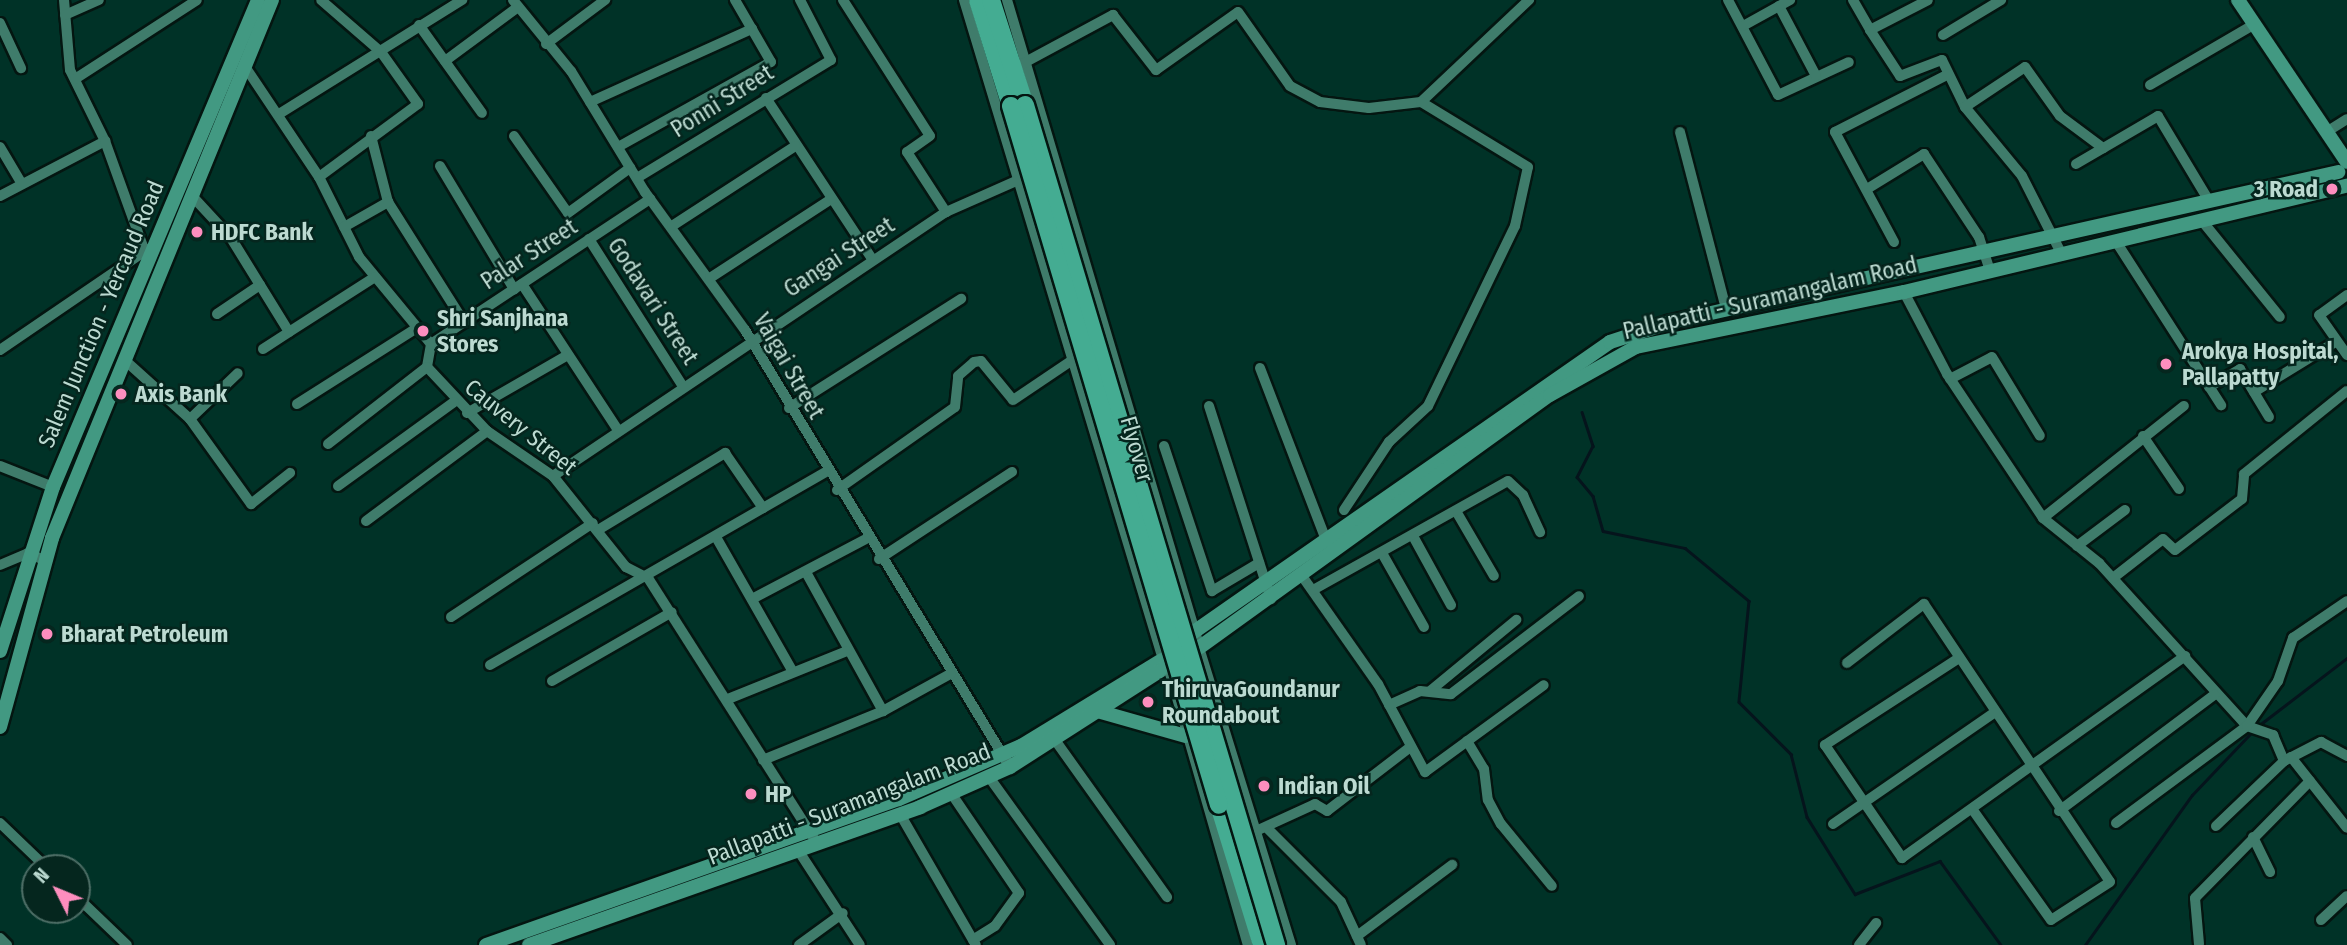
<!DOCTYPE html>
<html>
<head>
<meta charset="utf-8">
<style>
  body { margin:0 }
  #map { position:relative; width:2347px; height:945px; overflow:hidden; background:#003227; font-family:"Fira Sans Condensed",sans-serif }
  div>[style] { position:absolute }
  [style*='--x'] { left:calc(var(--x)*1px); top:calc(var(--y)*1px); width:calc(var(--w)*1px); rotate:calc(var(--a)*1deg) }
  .stream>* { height:2.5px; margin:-1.25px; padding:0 1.25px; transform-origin:1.25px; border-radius:1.25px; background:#05141c }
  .roads { filter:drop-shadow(2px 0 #041611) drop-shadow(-2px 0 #041611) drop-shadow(0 2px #041611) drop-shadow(0 -2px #041611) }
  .minor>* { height:10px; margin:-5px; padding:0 5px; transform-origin:5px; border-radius:5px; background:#3f7c6b }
  .major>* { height:14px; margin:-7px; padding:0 7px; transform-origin:7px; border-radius:7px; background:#429982 }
  .highway>* { height:18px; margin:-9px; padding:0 9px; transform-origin:9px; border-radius:9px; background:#44ac92 }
  .bridges { filter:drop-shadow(2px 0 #041611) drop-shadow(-2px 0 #041611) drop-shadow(0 2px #041611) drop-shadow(0 -2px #041611) }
  .highway-bridge>* { height:18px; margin:-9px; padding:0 9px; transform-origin:9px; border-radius:9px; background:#44ac92 }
  .dots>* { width:19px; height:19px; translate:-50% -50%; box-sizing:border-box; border:4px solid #05261e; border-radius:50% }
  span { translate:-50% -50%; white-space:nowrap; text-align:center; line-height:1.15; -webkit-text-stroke:5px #05261e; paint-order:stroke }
  .street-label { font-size:23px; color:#bcdad1 }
  .poi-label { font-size:23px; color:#bcdad1; font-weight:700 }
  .right { translate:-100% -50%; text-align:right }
  .left { translate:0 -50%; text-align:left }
  .north { position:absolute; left:21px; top:854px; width:70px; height:70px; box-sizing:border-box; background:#05261e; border:2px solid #4e6e66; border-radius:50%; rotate:313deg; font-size:19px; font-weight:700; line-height:28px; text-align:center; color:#bcdad1 }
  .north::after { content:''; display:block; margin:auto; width:24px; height:32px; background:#fd8ebe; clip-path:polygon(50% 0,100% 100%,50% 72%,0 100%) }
</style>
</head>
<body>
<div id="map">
  <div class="stream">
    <i style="--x:1582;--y:412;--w:36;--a:72"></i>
    <i style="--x:1593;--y:446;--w:35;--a:117"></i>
    <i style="--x:1577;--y:477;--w:25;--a:50"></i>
    <i style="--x:1593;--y:496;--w:36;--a:74"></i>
    <i style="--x:1603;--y:531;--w:84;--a:11.7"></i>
    <i style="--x:1685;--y:548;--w:83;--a:39.6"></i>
    <i style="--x:1749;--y:601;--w:101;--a:95.7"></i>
    <i style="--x:1739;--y:702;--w:74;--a:45"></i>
    <i style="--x:1791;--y:754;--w:65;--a:75.7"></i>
    <i style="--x:1807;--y:817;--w:91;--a:58.1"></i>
    <i style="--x:1855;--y:894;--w:91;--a:-21.2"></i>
    <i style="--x:1940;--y:861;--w:104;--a:54"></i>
    <i style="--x:2258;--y:726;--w:112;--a:-37.4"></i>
    <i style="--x:2085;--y:945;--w:184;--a:-54.5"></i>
    <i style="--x:2192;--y:795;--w:86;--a:-46.4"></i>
  </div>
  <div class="roads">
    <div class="minor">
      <i style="--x:64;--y:0;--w:70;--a:85.1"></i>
      <i style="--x:70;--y:70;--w:79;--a:63.8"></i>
      <i style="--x:513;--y:0;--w:92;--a:50.8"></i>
      <i style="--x:571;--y:71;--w:142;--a:58.6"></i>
      <i style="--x:645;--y:192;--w:170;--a:54.1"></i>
      <i style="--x:745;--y:330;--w:511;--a:58.77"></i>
      <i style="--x:843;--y:0;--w:161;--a:57.4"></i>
      <i style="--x:930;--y:136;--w:28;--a:145"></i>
      <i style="--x:907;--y:152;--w:72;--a:57"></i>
      <i style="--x:964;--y:0;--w:682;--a:73.21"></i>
      <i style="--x:1007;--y:0;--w:666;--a:73.42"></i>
      <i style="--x:1728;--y:0;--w:107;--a:62.2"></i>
      <i style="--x:1778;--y:95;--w:78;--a:-24.9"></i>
      <i style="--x:1853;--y:0;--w:34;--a:60"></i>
      <i style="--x:1870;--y:30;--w:65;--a:-27.3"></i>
      <i style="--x:1779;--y:6;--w:79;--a:62.1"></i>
      <i style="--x:65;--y:15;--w:37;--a:-24"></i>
      <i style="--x:0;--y:23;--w:50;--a:65"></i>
      <i style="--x:419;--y:25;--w:108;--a:54.4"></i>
      <i style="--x:1743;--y:26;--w:54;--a:-29"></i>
      <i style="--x:1870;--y:30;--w:55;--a:56.9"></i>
      <i style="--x:1900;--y:76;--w:45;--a:-20.9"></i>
      <i style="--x:1942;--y:60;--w:52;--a:63.9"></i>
      <i style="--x:1965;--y:107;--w:89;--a:50.4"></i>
      <i style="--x:2022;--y:176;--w:89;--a:63.1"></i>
      <i style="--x:1943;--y:35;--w:68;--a:-31.1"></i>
      <i style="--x:546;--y:44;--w:74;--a:-36.7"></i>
      <i style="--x:445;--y:61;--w:91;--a:-36.5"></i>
      <i style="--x:1020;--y:65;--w:106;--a:-28.3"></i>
      <i style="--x:1113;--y:15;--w:70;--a:52"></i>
      <i style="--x:1156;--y:70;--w:100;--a:-35.3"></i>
      <i style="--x:1238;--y:12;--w:90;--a:54.9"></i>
      <i style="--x:1290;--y:86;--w:34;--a:28"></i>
      <i style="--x:1320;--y:102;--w:49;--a:7"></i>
      <i style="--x:1369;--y:108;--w:52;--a:-6.6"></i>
      <i style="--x:1421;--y:102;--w:149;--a:-43.4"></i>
      <i style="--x:246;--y:68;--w:131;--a:56.2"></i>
      <i style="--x:319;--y:177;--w:89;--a:63.4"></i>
      <i style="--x:359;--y:257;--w:113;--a:50.4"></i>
      <i style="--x:431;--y:344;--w:23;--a:100"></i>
      <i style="--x:427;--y:367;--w:88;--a:46.8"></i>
      <i style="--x:487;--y:431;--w:80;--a:34.3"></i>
      <i style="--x:553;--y:476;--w:117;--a:51.3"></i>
      <i style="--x:626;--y:567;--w:25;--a:27"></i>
      <i style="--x:648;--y:578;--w:314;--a:57.5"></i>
      <i style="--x:75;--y:79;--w:145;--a:-32.9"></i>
      <i style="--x:2150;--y:85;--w:121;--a:-30.2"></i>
      <i style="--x:766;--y:98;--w:194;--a:56.6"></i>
      <i style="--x:590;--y:102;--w:178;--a:-24.3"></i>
      <i style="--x:1965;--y:107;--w:72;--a:-33.7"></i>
      <i style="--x:2025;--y:67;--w:60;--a:54.5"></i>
      <i style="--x:2060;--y:116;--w:54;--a:36.7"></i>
      <i style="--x:279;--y:114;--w:216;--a:-31.9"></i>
      <i style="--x:2328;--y:131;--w:22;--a:-32"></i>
      <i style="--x:1680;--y:132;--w:183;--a:75.4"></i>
      <i style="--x:371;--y:136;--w:68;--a:75.6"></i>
      <i style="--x:388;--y:202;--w:142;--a:57.7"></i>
      <i style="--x:514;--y:136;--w:94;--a:55"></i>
      <i style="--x:568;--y:213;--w:77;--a:-36"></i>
      <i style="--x:0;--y:147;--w:43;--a:59.3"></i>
      <i style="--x:618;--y:147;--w:175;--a:-29.1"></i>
      <i style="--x:771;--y:62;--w:72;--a:-120.1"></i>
      <i style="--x:2076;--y:164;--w:95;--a:-30.3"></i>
      <i style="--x:2158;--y:116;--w:99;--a:59"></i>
      <i style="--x:440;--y:166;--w:144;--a:59"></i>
      <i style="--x:319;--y:177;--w:123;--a:-36.4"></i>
      <i style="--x:418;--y:104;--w:64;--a:-125.4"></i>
      <i style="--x:381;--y:52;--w:79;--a:-139.1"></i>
      <i style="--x:637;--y:178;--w:227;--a:-31.3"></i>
      <i style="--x:831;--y:60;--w:68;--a:-117.3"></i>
      <i style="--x:1867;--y:189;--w:67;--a:-31.6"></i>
      <i style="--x:1924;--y:154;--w:100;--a:56.5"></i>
      <i style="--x:1979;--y:237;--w:35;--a:72"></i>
      <i style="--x:0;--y:196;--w:119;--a:-27.6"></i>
      <i style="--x:105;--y:141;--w:118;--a:70.2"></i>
      <i style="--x:194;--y:198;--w:54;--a:47.2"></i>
      <i style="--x:231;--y:238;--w:110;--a:58.3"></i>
      <i style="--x:289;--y:332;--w:102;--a:-32.6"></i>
      <i style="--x:2203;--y:222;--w:122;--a:51"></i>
      <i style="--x:672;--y:226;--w:147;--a:-33"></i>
      <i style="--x:344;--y:227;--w:51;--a:-29.6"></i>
      <i style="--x:589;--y:239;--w:173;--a:57.5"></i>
      <i style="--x:1894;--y:242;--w:125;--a:-118.2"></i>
      <i style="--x:1835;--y:132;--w:126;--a:-27"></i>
      <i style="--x:2117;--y:243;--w:193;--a:57.3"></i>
      <i style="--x:710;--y:278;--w:145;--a:-33.1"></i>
      <i style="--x:522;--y:284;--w:175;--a:56.7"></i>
      <i style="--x:1904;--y:292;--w:93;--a:62.3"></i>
      <i style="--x:1947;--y:374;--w:173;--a:56.3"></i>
      <i style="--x:2043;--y:518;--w:72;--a:38.8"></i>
      <i style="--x:2099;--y:563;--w:220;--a:47.8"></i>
      <i style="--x:2247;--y:726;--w:28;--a:19"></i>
      <i style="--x:2273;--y:735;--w:28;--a:67"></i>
      <i style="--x:2284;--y:761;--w:42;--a:-27.2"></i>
      <i style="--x:2321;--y:742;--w:30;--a:28"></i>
      <i style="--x:2347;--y:295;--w:34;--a:144"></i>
      <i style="--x:2319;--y:315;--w:49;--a:55"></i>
      <i style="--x:217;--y:314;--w:52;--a:-34"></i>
      <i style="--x:431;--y:344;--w:263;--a:-33.5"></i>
      <i style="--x:263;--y:349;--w:31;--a:-33"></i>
      <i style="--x:0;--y:350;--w:179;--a:-34.3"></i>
      <i style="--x:128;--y:363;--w:84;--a:42.1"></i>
      <i style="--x:190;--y:419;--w:105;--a:54.3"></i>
      <i style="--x:251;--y:504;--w:50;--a:-38.5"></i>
      <i style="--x:1260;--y:368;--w:190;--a:69"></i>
      <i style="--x:1950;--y:379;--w:47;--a:-27.6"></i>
      <i style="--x:1992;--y:357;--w:92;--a:58.7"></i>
      <i style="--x:2209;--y:387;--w:36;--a:-30"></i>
      <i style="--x:2240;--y:369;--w:56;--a:58.9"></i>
      <i style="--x:2254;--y:392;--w:97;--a:-31.6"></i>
      <i style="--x:297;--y:404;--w:140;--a:-32.4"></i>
      <i style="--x:1209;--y:406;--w:203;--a:72.2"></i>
      <i style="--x:789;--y:408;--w:204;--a:-32.4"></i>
      <i style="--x:467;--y:413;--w:116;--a:-29.9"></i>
      <i style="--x:190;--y:419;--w:66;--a:-43.8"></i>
      <i style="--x:2143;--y:436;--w:64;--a:55.8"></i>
      <i style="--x:328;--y:444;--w:125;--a:-37.9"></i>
      <i style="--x:1164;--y:446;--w:153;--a:71.7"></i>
      <i style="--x:1212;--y:591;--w:55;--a:-30.8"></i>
      <i style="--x:0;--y:466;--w:57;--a:21.6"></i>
      <i style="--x:553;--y:476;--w:473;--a:-33.9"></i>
      <i style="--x:946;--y:212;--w:77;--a:-23.9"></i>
      <i style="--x:338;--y:486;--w:143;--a:-35.9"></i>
      <i style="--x:837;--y:490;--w:144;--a:-35.1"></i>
      <i style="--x:955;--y:407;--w:31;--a:-84"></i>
      <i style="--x:958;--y:376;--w:21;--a:-41"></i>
      <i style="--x:974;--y:362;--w:7;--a:-8"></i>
      <i style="--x:981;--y:361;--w:50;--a:50.6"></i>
      <i style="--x:1013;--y:400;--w:70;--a:-33.9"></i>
      <i style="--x:1344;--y:510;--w:82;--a:-56.5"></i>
      <i style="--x:1389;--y:442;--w:53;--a:-42.7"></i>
      <i style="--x:1428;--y:406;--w:200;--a:-64.2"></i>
      <i style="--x:1515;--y:226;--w:60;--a:-77.6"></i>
      <i style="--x:1528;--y:167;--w:125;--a:-148.7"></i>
      <i style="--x:1456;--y:511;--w:75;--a:59.7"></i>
      <i style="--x:2043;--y:518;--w:180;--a:-38.5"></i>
      <i style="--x:366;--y:521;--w:151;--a:-36.6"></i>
      <i style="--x:598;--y:530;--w:149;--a:-31.2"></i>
      <i style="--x:725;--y:453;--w:67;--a:55.4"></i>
      <i style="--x:1413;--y:536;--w:79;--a:61.2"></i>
      <i style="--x:716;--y:537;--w:155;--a:60.3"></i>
      <i style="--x:2077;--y:546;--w:60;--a:-36.9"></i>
      <i style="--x:1382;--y:553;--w:85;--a:60.4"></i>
      <i style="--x:879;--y:559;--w:159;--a:-33.2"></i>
      <i style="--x:0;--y:565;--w:30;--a:-23"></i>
      <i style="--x:28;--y:553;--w:17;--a:24"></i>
      <i style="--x:807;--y:574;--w:157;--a:61"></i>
      <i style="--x:1302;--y:576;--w:132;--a:54.9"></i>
      <i style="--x:1378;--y:684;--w:100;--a:61.9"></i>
      <i style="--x:1425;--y:772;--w:147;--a:-36.2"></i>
      <i style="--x:2113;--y:578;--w:63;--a:-38"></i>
      <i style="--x:2163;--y:539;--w:16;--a:43"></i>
      <i style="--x:2175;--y:550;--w:84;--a:-37.3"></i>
      <i style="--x:2242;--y:499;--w:25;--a:-85"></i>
      <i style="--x:2244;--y:474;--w:132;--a:-38.9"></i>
      <i style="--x:1313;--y:590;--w:223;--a:-29.2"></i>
      <i style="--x:1508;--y:481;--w:21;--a:43"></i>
      <i style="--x:1523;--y:495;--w:41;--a:65.3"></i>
      <i style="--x:752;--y:599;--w:129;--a:-27.8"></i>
      <i style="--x:451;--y:617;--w:170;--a:-33.5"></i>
      <i style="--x:1201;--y:654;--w:305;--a:72.8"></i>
      <i style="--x:1959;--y:658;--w:160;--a:147"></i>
      <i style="--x:1825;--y:745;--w:137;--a:55.7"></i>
      <i style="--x:1902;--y:858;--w:348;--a:-35.5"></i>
      <i style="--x:1847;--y:663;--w:97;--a:-37.5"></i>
      <i style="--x:1924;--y:604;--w:334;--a:56.2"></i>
      <i style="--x:2110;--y:882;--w:70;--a:147.2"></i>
      <i style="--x:2051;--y:920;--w:136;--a:-125.4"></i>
      <i style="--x:490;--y:665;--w:387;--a:-29.9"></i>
      <i style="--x:1169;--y:670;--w:286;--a:74"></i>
      <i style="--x:552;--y:681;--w:138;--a:-29.9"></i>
      <i style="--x:1430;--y:691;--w:112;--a:-39.5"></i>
      <i style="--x:728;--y:699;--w:128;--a:-22"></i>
      <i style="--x:1389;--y:705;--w:34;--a:-24"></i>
      <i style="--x:1420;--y:691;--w:31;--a:6"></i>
      <i style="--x:1451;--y:694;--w:161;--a:-37.4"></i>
      <i style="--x:1055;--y:740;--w:193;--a:54.5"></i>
      <i style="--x:1467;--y:741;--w:33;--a:59"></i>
      <i style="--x:1484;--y:769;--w:31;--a:83"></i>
      <i style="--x:1488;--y:800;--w:27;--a:62"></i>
      <i style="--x:1501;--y:824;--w:80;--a:50.6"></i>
      <i style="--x:2291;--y:757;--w:90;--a:51.7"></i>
      <i style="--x:763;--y:760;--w:130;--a:-22.2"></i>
      <i style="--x:883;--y:711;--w:77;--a:-28.9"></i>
      <i style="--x:989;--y:777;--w:207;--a:54.2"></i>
      <i style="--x:951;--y:793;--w:121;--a:55.8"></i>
      <i style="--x:1019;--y:893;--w:41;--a:126"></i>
      <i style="--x:995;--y:926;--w:26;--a:148"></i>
      <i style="--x:2059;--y:811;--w:194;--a:-36.8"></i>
      <i style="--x:900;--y:814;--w:151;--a:59.9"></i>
      <i style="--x:0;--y:823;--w:65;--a:43.8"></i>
      <i style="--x:2116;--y:823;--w:163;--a:-36.5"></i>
      <i style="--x:2247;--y:726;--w:55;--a:-55.4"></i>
      <i style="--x:2278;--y:681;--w:46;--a:-70.8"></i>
      <i style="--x:2293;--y:638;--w:65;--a:-34.4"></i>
      <i style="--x:1833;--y:824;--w:196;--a:-34.6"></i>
      <i style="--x:2216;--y:826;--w:94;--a:-43.7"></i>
      <i style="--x:1268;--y:829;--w:103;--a:45"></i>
      <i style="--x:1341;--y:902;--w:47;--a:65.1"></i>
      <i style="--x:1256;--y:831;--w:65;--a:-24.6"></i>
      <i style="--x:1315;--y:804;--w:14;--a:30"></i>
      <i style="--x:1327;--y:811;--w:103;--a:-37.5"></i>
      <i style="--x:2253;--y:837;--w:39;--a:64"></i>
      <i style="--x:798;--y:850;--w:113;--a:56.9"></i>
      <i style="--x:77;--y:897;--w:69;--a:43.8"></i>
      <i style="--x:2321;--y:920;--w:35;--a:-43"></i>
      <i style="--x:1357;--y:936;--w:119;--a:-36.8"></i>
      <i style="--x:0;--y:938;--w:10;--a:45"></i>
      <i style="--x:2199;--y:944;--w:46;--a:-95"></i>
      <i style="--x:2195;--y:898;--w:164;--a:-45.5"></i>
      <i style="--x:799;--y:945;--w:54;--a:-36"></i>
      <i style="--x:1859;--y:945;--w:28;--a:-52"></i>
    </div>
    <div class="major">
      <i style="--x:2238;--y:0;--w:195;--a:56.1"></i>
      <i style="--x:1188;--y:636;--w:514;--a:-34.86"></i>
      <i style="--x:1610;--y:342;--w:64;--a:-18.2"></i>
      <i style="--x:1671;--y:322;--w:684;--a:-12.67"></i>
      <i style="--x:1200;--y:647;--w:431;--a:-35.8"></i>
      <i style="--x:1550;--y:395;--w:98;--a:-29.2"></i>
      <i style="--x:1636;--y:347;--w:274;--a:-11.6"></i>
      <i style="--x:1904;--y:292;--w:456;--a:-13.5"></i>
      <i style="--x:0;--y:651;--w:172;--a:-72.1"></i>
      <i style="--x:53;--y:487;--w:528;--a:-67.17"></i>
      <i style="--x:1101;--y:712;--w:88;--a:15.8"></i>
      <i style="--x:0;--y:727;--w:196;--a:-74.6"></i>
      <i style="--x:52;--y:538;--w:581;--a:-67.76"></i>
      <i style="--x:486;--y:945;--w:438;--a:-19.5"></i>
      <i style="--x:899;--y:799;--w:133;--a:-23.5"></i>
      <i style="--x:1021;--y:746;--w:165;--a:-31.4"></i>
      <i style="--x:529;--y:945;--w:415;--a:-19.4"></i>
      <i style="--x:920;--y:807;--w:98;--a:-24"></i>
      <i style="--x:1010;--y:767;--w:179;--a:-32.7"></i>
    </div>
    <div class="highway">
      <i style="--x:978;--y:0;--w:111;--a:72.7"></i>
      <i style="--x:991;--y:0;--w:110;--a:72.1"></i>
      <i style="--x:1219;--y:805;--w:146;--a:72.9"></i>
    </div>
  </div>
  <div class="bridges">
    <div class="highway-bridge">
      <i style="--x:1025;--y:105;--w:877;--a:73.36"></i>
      <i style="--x:1011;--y:106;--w:729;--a:73.43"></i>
    </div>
  </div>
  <div class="dots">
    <i style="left:2332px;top:189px;background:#fd8ebe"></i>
    <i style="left:197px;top:232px;background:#fd8ebe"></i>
    <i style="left:423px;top:331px;background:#fd8ebe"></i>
    <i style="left:2166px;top:364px;background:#fd8ebe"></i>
    <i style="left:121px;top:394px;background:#fd8ebe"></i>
    <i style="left:47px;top:634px;background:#fd8ebe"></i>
    <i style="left:1148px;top:702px;background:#fd8ebe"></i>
    <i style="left:1264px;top:786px;background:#fd8ebe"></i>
    <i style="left:751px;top:794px;background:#fd8ebe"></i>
  </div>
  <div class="street-label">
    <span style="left:722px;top:101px;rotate:-32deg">Ponni Street</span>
    <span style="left:529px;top:254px;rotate:-33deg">Palar Street</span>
    <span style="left:839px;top:257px;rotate:-33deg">Gangai Street</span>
    <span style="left:1770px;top:298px;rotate:-13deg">Pallapatti - Suramangalam Road</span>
    <span style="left:653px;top:301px;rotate:57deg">Godavari Street</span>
    <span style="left:101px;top:314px;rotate:-67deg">Salem Junction - Yercaud Road</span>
    <span style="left:789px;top:366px;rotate:60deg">Vaigai Street</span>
    <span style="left:521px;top:427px;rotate:39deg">Cauvery Street</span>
    <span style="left:1137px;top:449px;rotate:74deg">Flyover</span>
    <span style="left:849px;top:804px;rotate:-21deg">Pallapatti - Suramangalam Road</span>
  </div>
  <div class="poi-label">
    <span class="right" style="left:2318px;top:189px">3 Road</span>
    <span class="left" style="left:211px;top:232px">HDFC Bank</span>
    <span class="left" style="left:437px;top:331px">Shri Sanjhana<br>Stores</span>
    <span class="left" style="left:2182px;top:364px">Arokya Hospital,<br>Pallapatty</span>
    <span class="left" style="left:135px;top:394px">Axis Bank</span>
    <span class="left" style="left:61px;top:634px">Bharat Petroleum</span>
    <span class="left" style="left:1162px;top:702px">ThiruvaGoundanur<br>Roundabout</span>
    <span class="left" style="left:1278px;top:786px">Indian Oil</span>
    <span class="left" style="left:765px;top:794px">HP</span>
  </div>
  <div class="north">N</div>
</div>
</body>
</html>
